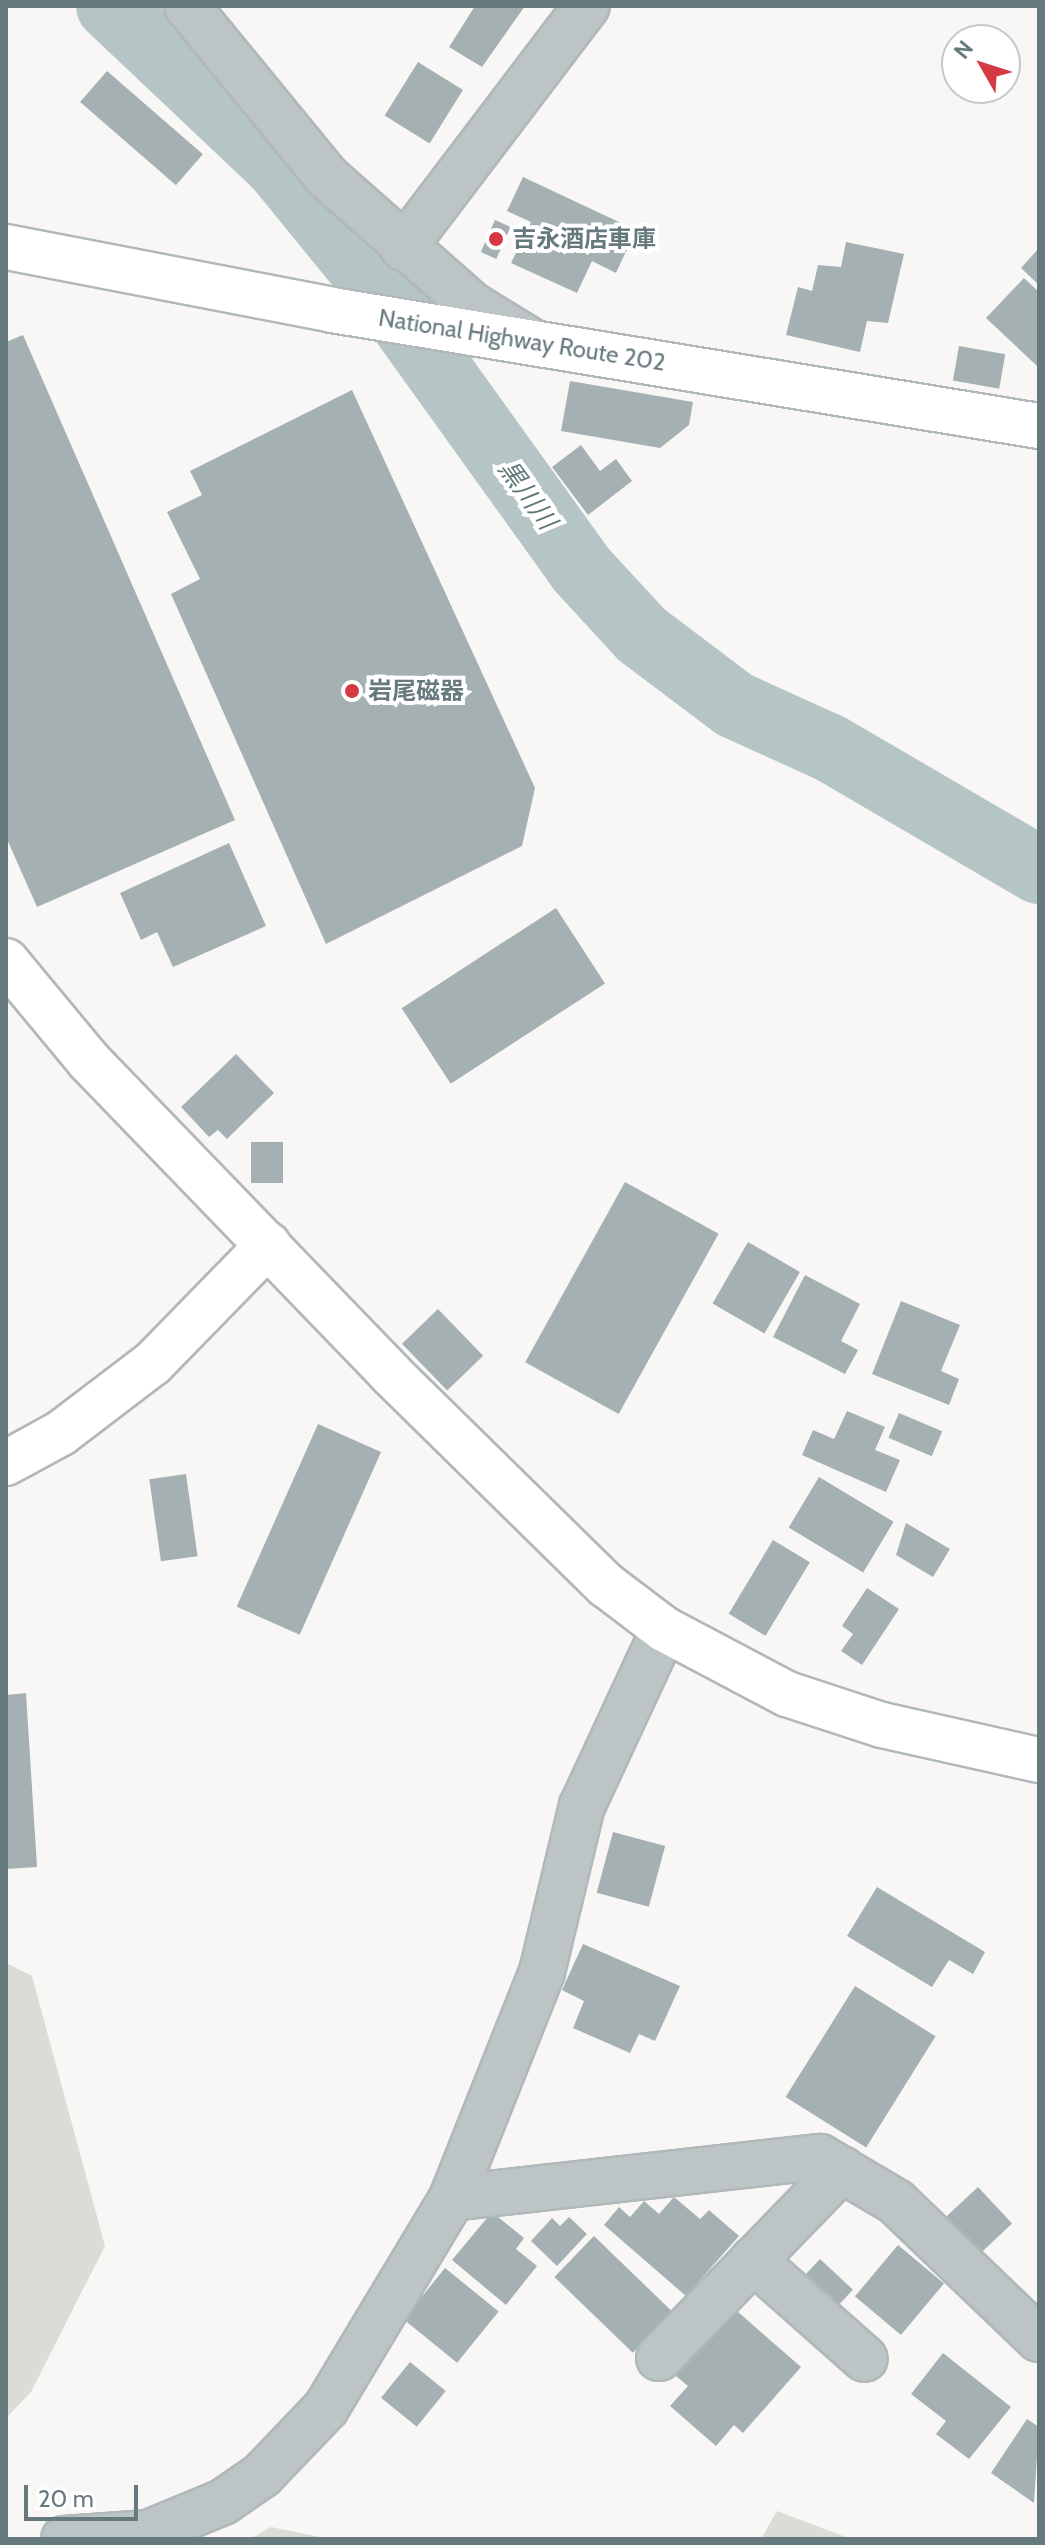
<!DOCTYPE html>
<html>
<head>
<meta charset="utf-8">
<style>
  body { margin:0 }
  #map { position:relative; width:1045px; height:2545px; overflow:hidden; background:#f8f7f6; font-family:Cabin,"Noto Sans JP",sans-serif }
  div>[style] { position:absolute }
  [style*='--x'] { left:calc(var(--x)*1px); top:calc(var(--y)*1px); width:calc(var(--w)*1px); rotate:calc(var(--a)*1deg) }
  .green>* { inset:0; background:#daddd5 }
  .river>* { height:68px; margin:-34px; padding:0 34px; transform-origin:34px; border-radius:34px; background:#b5c4c4 }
  .building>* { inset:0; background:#a5b0b2; transform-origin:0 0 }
  .roads { filter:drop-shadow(2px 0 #b0b8ba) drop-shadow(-2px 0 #b0b8ba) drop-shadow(0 2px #b0b8ba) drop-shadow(0 -2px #b0b8ba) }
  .street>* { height:44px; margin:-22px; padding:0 22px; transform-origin:22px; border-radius:22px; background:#bdc4c5 }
  .secondary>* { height:44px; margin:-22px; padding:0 22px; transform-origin:22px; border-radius:22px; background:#fff }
  .highway>* { height:44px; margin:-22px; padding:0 22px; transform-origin:22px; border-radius:22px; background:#fff }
  .dots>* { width:22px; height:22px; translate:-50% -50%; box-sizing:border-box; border:4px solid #fff; border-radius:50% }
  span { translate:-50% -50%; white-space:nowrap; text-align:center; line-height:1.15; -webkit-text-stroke:8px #fff; paint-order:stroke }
  .poi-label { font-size:24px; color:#667a7e; font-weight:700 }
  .left { translate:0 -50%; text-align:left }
  .street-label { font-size:24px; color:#667a7e }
  .water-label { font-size:26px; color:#607878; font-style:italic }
  .frame { position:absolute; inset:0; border:8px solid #667a7e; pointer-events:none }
  .north { position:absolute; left:941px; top:24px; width:80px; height:80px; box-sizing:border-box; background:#fff; border:2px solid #c2cacb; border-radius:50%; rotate:309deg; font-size:22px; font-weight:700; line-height:32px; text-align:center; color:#667a7e }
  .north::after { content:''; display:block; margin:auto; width:28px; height:36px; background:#d43944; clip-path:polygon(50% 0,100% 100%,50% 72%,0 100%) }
  .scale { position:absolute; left:24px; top:2485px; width:114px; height:36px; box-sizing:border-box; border:4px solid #667a7e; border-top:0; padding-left:10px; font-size:24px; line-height:28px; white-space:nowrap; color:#667a7e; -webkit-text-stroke:6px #fff; paint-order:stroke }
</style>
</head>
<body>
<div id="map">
  <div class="green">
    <i style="clip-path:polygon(6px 1963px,32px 1976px,105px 2246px,31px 2392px,6px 2418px)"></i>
    <i style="clip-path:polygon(777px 2511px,851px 2539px,761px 2539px)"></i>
    <i style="clip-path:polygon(271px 2527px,330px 2539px,250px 2539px)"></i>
  </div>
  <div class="river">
    <i style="--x:110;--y:6;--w:231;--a:43.4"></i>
    <i style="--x:278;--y:165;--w:174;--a:50.8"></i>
    <i style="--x:388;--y:300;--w:331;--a:54.3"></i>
    <i style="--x:581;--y:569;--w:90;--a:47.3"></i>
    <i style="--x:642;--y:635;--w:116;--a:37"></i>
    <i style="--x:735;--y:705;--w:104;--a:24.4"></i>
    <i style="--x:830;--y:748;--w:242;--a:30.3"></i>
  </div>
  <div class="building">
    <i style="clip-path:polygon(475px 6px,525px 6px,482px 67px,449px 47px)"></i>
    <i style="left:418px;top:62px;width:53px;height:63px;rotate:32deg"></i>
    <i style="left:107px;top:71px;width:127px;height:41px;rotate:41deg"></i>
    <i style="clip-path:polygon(523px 177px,636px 230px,616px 273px,592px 261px,577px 293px,511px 263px,531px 222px,507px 211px)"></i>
    <i style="left:495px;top:220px;width:17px;height:35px;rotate:24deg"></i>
    <i style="clip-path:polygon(846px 242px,904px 254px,888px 323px,867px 321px,860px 352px,786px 335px,798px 287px,812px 291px,818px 265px,841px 267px)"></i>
    <i style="clip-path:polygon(1039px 248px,1039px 285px,1021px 268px)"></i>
    <i style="clip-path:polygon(1024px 278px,1039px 292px,1037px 366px,986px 318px)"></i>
    <i style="clip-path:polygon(23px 335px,235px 820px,37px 907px,6px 837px,6px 342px)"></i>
    <i style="left:959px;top:346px;width:47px;height:35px;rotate:10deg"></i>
    <i style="clip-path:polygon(570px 381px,693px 402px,689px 425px,660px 448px,561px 431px)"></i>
    <i style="clip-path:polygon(352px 390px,535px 788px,522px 846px,326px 944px,171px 594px,200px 579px,167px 512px,202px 495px,190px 471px)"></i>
    <i style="clip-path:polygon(581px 445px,600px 471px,616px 459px,632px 481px,588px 515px,552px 467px)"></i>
    <i style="clip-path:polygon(229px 843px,266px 926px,173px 967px,157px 932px,141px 940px,120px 893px)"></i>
    <i style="left:556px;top:908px;width:90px;height:184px;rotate:57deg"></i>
    <i style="clip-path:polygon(236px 1054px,274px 1093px,227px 1139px,218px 1130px,209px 1137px,181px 1107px)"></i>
    <i style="left:283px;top:1142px;width:41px;height:32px;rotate:90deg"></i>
    <i style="left:625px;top:1182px;width:107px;height:206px;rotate:29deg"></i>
    <i style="left:748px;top:1242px;width:60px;height:71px;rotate:30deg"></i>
    <i style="clip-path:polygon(805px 1275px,860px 1304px,841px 1341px,858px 1350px,845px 1374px,773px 1337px)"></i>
    <i style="clip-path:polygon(901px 1301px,960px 1325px,941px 1371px,959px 1379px,949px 1405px,872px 1374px)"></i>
    <i style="left:438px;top:1309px;width:65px;height:50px;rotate:46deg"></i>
    <i style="clip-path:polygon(847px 1411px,885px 1427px,875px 1450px,900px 1460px,886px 1492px,802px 1455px,813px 1430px,834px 1439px)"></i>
    <i style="left:899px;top:1413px;width:47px;height:27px;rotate:23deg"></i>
    <i style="left:318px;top:1424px;width:69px;height:200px;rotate:24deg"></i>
    <i style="left:186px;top:1474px;width:83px;height:37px;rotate:82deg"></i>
    <i style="left:819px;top:1477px;width:87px;height:59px;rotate:31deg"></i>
    <i style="clip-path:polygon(906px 1523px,950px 1549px,933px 1577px,896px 1555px)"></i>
    <i style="left:773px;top:1540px;width:43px;height:86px;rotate:31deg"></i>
    <i style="clip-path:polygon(867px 1588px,899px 1609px,862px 1665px,841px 1651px,853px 1634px,842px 1626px)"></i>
    <i style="clip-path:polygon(26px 1693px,37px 1867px,6px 1869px,6px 1695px)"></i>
    <i style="left:613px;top:1832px;width:54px;height:63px;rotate:15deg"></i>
    <i style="clip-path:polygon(877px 1887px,985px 1952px,973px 1974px,949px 1960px,932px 1987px,847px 1936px)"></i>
    <i style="clip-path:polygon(583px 1944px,680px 1986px,655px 2041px,639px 2034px,630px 2053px,573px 2028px,584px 2001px,562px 1990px)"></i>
    <i style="left:855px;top:1986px;width:95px;height:131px;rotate:32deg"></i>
    <i style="left:978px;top:2187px;width:50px;height:43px;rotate:47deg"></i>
    <i style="clip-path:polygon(674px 2197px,700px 2219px,709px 2210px,739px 2236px,686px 2296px,604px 2225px,619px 2207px,630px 2217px,644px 2201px,659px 2214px)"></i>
    <i style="clip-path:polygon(492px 2212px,524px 2238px,516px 2249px,537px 2266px,506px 2305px,452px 2260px)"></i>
    <i style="clip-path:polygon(569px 2217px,587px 2234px,557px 2266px,531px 2241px,552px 2218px,560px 2226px)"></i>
    <i style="left:594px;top:2236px;width:109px;height:57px;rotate:44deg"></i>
    <i style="left:898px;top:2245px;width:60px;height:67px;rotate:40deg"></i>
    <i style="left:820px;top:2259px;width:45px;height:36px;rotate:43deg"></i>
    <i style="left:445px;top:2268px;width:69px;height:66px;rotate:39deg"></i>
    <i style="clip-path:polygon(729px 2304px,801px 2367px,743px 2433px,734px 2425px,716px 2446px,670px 2406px,688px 2386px,670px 2371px)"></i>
    <i style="clip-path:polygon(943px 2353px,1011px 2407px,969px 2459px,936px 2434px,946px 2421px,911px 2394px)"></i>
    <i style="left:410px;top:2362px;width:46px;height:46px;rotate:39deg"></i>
    <i style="clip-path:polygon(1027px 2419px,1039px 2427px,1034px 2503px,991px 2473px)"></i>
  </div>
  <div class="roads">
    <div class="street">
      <i style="--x:187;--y:6;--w:221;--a:50.7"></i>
      <i style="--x:327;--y:177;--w:193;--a:41.4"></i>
      <i style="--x:472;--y:305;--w:67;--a:31.6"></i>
      <i style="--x:403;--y:248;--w:304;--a:-52.8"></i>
      <i style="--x:452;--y:2198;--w:370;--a:-6.4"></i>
      <i style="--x:820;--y:2157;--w:88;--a:30.6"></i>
      <i style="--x:896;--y:2202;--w:198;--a:43.8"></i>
      <i style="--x:753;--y:2260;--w:149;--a:41.5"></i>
      <i style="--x:659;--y:2358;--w:263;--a:-45.9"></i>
      <i style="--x:64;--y:2539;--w:84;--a:-4.1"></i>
      <i style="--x:148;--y:2533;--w:81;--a:-22.5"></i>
      <i style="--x:223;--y:2502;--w:47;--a:-34.7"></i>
      <i style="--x:262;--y:2475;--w:93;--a:-46.3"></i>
      <i style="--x:326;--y:2408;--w:245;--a:-59"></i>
      <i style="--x:452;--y:2198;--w:243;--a:-68.3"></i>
      <i style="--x:542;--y:1972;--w:171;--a:-76.5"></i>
      <i style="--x:582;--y:1806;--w:195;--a:-65.1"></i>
    </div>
    <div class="secondary">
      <i style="--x:6;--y:961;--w:130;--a:50.3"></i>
      <i style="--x:89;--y:1061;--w:434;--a:46"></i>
      <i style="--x:390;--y:1373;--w:303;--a:44.5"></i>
      <i style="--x:606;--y:1585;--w:73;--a:37.2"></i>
      <i style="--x:664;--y:1629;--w:139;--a:27.9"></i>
      <i style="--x:787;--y:1694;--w:100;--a:18.1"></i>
      <i style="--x:882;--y:1725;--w:161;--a:12.6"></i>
      <i style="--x:6;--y:1463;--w:63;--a:-28.6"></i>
      <i style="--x:61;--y:1433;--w:116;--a:-37.3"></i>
      <i style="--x:153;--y:1363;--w:165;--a:-45.7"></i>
    </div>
    <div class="highway">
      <i style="--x:6;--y:247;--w:332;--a:10.9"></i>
      <i style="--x:332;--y:310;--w:716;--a:9.32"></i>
    </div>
  </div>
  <div class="dots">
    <i style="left:496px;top:239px;background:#d43944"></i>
    <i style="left:352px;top:691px;background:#d43944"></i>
  </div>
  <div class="poi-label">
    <span class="left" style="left:512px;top:239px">吉永酒店車庫</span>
    <span class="left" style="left:368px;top:691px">岩尾磁器</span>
  </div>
  <div class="street-label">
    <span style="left:522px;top:340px;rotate:9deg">National Highway Route 202</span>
  </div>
  <div class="water-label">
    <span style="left:527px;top:495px;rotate:54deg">黒川川</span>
  </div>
  <div class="frame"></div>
  <div class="north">N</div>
  <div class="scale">20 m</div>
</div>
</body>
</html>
